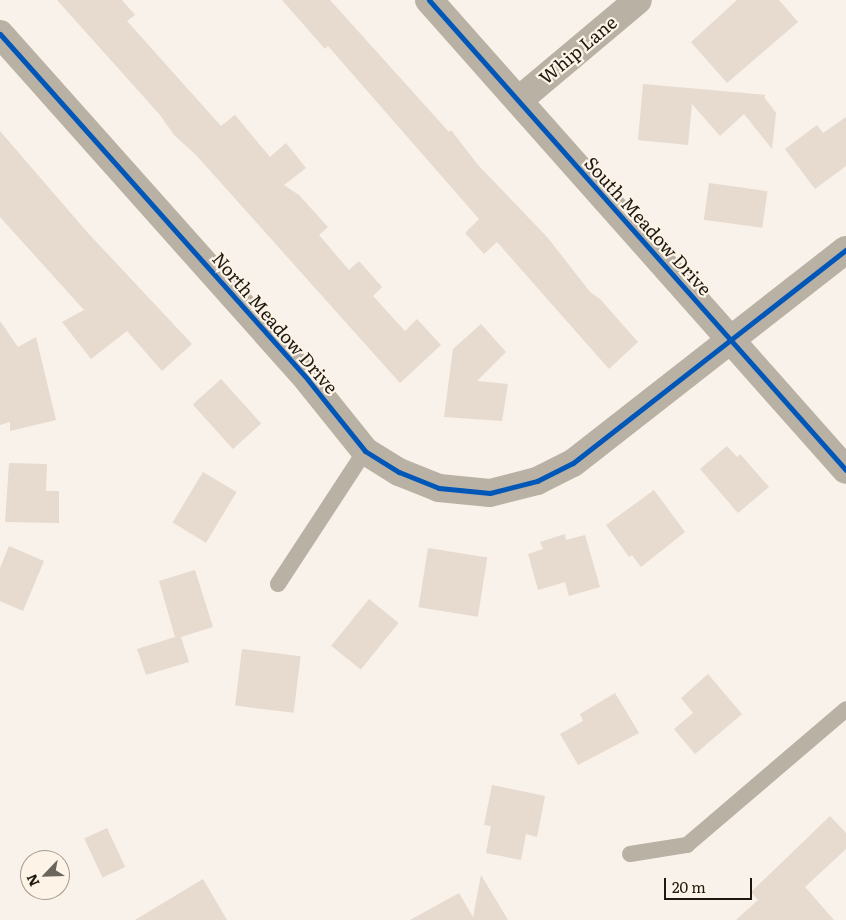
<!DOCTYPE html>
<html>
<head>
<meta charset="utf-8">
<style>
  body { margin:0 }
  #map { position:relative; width:846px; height:920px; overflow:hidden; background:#f8f2eb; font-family:Literata,serif }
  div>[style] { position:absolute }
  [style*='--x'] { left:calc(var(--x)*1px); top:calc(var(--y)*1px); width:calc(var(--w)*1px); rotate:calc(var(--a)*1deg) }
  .building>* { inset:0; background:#e7dacf; transform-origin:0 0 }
  .service>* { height:16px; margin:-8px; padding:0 8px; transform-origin:8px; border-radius:8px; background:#b9b1a4 }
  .minor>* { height:28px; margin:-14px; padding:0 14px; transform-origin:14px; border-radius:14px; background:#b9b1a4 }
  .cycleway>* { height:5px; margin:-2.5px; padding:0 2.5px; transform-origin:2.5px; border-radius:2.5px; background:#0057b8 }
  span { translate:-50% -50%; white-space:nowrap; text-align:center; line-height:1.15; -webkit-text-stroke:4.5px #fdf3e6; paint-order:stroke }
  .street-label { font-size:18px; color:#1e1910 }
  .north { position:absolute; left:20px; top:850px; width:50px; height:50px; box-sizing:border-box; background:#fdf3e6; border:1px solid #a49c90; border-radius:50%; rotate:246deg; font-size:14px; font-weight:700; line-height:20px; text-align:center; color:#1e1910 }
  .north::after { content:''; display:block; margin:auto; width:18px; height:22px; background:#6a655d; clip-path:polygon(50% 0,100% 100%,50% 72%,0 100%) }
  .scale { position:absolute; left:664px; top:878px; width:88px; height:22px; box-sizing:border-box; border:2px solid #1e1910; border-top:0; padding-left:6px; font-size:15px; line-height:18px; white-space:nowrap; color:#1e1910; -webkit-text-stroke:4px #fdf3e6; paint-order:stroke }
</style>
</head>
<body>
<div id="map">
  <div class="building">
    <i style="clip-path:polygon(57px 0,122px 0,135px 15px,127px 21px,221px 126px,235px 115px,270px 157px,286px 143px,306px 168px,284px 185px,299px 195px,328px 227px,319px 235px,349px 270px,359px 261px,382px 287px,373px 296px,405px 331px,417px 319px,441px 345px,400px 383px,196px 155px,174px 135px,160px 115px)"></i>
    <i style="clip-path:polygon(282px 0,330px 0,449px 132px,451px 130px,478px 165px,548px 238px,590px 292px,600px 299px,638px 342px,609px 369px,497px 242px,484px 254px,465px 233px,479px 219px,328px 46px,325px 49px)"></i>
    <i style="clip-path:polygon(737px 0,779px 0,798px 22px,727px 83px,691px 42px)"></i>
    <i style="clip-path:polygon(643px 84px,766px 95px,764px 97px,776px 113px,772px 149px,744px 114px,720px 136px,692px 104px,688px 145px,638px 140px)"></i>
    <i style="clip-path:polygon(846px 117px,846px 166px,815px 189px,785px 149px,817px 125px,823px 133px)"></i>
    <i style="clip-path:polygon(0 131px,87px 232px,192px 344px,162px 371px,127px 331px,91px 359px,62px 322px,84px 310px,0 217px)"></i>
    <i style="left:709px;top:183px;width:59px;height:37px;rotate:8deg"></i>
    <i style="clip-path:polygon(0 321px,18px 347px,36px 337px,56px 420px,10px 431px,10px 422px,0 425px)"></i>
    <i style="clip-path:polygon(481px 324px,506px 352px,477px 381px,508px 384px,502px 421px,444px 417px,453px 349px)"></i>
    <i style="left:221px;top:379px;width:60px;height:38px;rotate:48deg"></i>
    <i style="clip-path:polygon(727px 446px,737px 457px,740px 454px,769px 487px,738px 513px,700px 469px)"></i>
    <i style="clip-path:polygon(9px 463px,47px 464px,46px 491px,59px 491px,59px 523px,5px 522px)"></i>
    <i style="left:203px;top:472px;width:39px;height:59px;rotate:31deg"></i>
    <i style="clip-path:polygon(654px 490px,685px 532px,641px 567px,632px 555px,629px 557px,606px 525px)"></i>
    <i style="clip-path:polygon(565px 534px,566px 540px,585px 535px,600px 587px,569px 596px,565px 582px,538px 590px,528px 554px,543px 549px,540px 542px)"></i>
    <i style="clip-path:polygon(9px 546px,44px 561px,23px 611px,0 601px,0 568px)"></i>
    <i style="left:428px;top:548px;width:60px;height:60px;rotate:9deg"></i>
    <i style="clip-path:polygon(195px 570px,213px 627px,181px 637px,189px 662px,146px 675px,137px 649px,175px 637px,159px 581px)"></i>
    <i style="left:369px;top:599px;width:38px;height:60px;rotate:39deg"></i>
    <i style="left:242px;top:649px;width:59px;height:57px;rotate:7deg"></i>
    <i style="clip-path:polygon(708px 674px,742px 714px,695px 754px,674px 729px,693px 713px,681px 698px)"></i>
    <i style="clip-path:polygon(615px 693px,639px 733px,578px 765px,560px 734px,583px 721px,580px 714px)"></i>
    <i style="clip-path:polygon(492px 785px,545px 796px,537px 837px,526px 834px,521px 860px,486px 853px,491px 826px,484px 825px)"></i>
    <i style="clip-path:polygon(830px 816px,846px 833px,846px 849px,805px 887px,834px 920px,736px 920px,758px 900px,751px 892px)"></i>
    <i style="left:107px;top:828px;width:43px;height:25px;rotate:65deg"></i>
    <i style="clip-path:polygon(481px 875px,508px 920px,410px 920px,459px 893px,473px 917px)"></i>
    <i style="clip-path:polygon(203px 879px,227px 920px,135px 920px)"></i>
  </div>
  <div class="service">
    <i style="--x:278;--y:584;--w:159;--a:-56.8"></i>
    <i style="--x:630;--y:854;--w:58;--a:-9"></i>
    <i style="--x:687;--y:845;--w:209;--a:-40.5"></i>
  </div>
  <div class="minor">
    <i style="--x:429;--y:0;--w:628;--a:48.42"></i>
    <i style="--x:0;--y:34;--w:463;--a:48.3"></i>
    <i style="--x:308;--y:380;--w:91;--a:51.2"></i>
    <i style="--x:365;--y:451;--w:40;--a:32"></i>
    <i style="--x:399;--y:472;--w:43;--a:21.8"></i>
    <i style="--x:439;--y:488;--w:51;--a:5.6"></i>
    <i style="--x:490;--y:493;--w:49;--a:-14.3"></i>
    <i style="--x:537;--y:481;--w:40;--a:-26.6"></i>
    <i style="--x:573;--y:463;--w:346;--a:-38"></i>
    <i style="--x:519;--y:100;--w:155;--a:-40"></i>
  </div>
  <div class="cycleway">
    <i style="--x:429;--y:0;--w:628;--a:48.42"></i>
    <i style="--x:0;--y:34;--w:463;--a:48.3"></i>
    <i style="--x:308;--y:380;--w:91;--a:51.2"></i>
    <i style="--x:365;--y:451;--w:40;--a:32"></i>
    <i style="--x:399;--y:472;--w:43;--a:21.8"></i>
    <i style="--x:439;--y:488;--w:51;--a:5.6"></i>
    <i style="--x:490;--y:493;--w:49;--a:-14.3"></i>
    <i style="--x:537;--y:481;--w:40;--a:-26.6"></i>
    <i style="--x:573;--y:463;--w:346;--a:-38"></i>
  </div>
  <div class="street-label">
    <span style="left:578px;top:50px;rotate:-40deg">Whip Lane</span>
    <span style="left:648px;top:226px;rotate:48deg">South Meadow Drive</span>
    <span style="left:275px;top:323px;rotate:49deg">North Meadow Drive</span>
  </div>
  <div class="north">N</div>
  <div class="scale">20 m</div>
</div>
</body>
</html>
